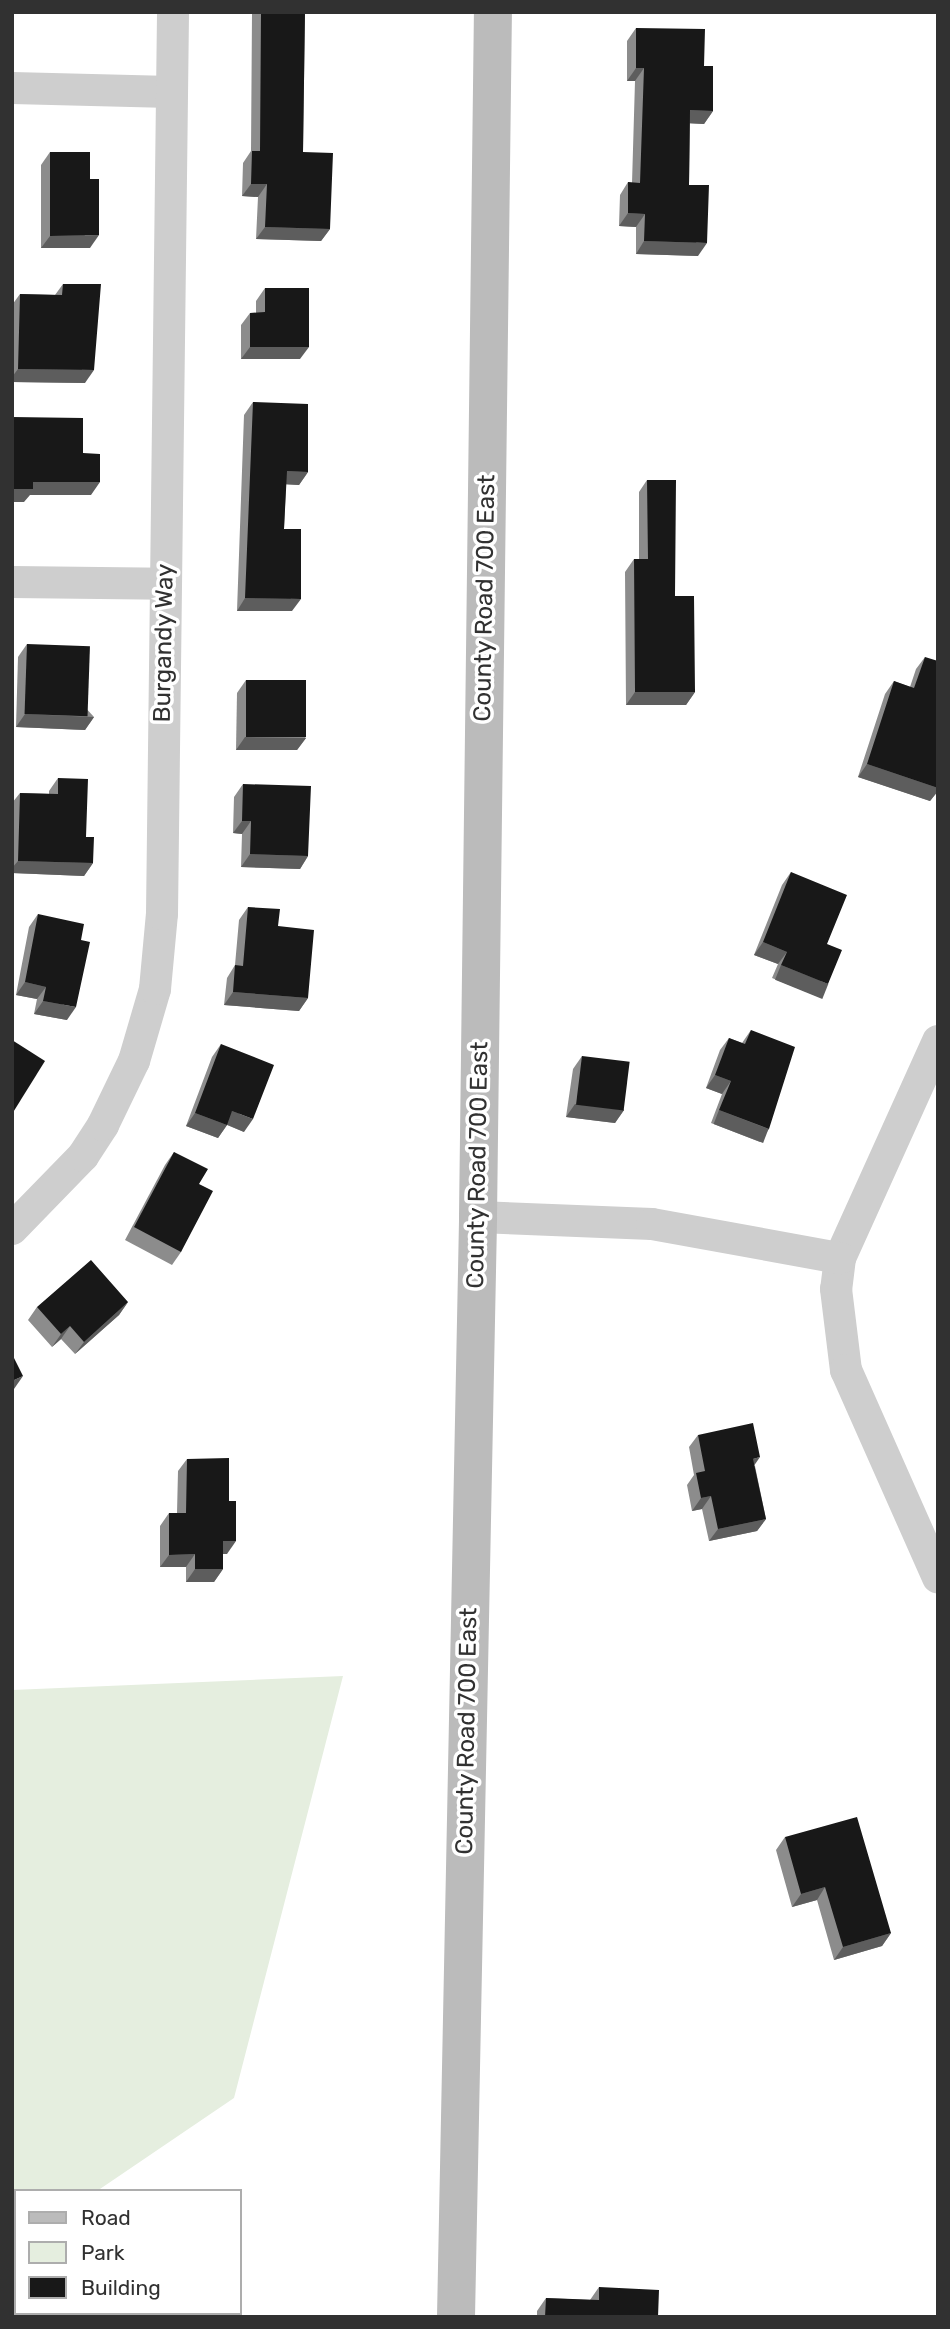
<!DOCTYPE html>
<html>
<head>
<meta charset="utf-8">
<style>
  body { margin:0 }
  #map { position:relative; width:950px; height:2329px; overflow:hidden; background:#fff; font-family:Rubik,sans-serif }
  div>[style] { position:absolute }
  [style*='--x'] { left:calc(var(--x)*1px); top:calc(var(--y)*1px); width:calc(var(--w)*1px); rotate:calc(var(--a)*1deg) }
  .green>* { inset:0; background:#e5eedf }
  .minor>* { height:32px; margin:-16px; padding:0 16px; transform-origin:16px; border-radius:16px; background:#cecece }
  .secondary>* { height:38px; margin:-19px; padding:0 19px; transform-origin:19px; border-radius:19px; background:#bbb }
  .wall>* { inset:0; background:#8c8c8c }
  .shaded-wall>* { inset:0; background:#5d5d5d; transform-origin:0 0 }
  .building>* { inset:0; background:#181818; transform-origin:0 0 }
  span { translate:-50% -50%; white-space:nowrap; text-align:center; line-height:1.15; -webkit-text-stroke:7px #fff; paint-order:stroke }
  .street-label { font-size:24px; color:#313131 }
  .frame { position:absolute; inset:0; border:14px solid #313131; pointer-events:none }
  .legend { position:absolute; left:14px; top:2189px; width:228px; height:126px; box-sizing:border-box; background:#fff; border:2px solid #adadad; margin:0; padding:9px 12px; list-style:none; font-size:21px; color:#313131 }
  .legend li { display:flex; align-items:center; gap:14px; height:35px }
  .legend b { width:35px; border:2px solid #adadad }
</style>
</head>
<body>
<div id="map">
  <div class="green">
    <i style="clip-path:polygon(343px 1676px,234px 2098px,97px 2191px,16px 2191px,12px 2248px,12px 1690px)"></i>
  </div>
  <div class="minor">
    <i style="--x:12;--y:88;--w:159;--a:1.4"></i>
    <i style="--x:12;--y:582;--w:153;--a:0.7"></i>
    <i style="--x:938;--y:1041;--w:238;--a:114.3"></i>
    <i style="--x:840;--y:1258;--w:31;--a:97"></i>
    <i style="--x:836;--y:1289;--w:82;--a:83"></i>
    <i style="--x:846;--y:1370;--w:227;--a:66.1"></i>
    <i style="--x:478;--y:1217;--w:174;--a:2.3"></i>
    <i style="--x:652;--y:1224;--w:191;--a:10.3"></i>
    <i style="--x:12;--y:1229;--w:102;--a:-45.8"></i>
    <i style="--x:83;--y:1156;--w:37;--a:-57"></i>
    <i style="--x:103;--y:1125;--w:71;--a:-64.2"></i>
    <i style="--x:134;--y:1061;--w:75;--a:-73.7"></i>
    <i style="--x:155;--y:989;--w:75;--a:-84.7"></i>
    <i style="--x:162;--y:914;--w:902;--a:-89.3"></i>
  </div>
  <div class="secondary">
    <i style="--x:456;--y:2317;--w:1100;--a:-88.85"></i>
    <i style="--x:478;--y:1217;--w:1205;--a:-89.29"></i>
  </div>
  <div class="wall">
    <i style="clip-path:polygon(252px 12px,305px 12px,303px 152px,330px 229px,321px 241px,256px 239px,258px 197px,242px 196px,243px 163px,251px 151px)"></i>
    <i style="clip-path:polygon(636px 28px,704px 66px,713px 111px,704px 124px,690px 123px,689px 185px,698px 256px,636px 254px,636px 227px,619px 226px,620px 195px,628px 182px,632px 183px,635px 81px,627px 81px,627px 41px)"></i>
    <i style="clip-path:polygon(50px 152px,90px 248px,41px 248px,41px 165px)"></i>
    <i style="clip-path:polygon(63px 284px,85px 383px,12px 382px,12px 305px,20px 294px,55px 295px)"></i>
    <i style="clip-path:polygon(265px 288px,300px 359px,241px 359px,241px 325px,250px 313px,256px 313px,256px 301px)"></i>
    <i style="clip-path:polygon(253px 402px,308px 472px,299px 485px,286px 484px,284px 529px,292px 611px,237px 611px,244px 415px)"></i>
    <i style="clip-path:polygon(647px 480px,675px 596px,695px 692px,686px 705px,626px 705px,625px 572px,634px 559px,639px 559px,639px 492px)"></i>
    <i style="clip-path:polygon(27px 644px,94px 717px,85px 730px,16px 727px,18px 657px)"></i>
    <i style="clip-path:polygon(925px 657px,938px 788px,938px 791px,930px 801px,858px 777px,885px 694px,894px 681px,910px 687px,916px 669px)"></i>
    <i style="clip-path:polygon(246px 680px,306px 738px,297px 750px,236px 750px,237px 693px)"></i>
    <i style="clip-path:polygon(58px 778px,86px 837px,93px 863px,84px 876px,12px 873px,12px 803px,20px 793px,49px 794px,49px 791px)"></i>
    <i style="clip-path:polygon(243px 784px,308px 856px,300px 869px,241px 867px,242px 834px,233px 833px,234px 797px)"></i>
    <i style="clip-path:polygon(791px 872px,827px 944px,819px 997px,772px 978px,778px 964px,754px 955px,782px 885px)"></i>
    <i style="clip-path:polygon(248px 907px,278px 926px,308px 998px,299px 1011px,224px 1005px,227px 978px,235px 965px,239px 920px)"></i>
    <i style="clip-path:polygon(38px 914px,67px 1020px,34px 1014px,37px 999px,16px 995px,29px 927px)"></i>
    <i style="clip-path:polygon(751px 1030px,769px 1129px,760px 1142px,711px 1123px,722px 1094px,706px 1088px,720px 1050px,729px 1038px,742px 1043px)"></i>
    <i style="clip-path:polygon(221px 1044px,244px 1132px,227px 1125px,218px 1138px,186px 1126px,212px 1057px)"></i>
    <i style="clip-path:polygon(582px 1056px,624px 1110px,615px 1123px,566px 1117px,573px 1069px)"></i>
    <i style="clip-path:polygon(174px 1152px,199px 1184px,181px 1252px,172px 1265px,125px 1240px,165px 1165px)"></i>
    <i style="clip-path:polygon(128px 1302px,119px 1315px,75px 1354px,61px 1339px,52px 1347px,28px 1320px,37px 1307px)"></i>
    <i style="clip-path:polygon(698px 1435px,755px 1466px,766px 1519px,757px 1531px,709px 1541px,702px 1509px,692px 1511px,687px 1485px,694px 1475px,689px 1447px)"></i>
    <i style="clip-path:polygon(187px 1459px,227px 1554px,223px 1554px,223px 1569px,214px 1582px,186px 1582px,186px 1567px,160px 1567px,160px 1526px,169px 1513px,177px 1513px,178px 1471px)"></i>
    <i style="clip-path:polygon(785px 1837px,891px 1933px,882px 1946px,834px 1960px,817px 1900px,792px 1907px,776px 1850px)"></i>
    <i style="clip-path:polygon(599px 2287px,658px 2317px,537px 2317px,537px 2311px,546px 2298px,590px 2300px)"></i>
  </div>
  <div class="shaded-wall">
    <i style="clip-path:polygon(636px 68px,644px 68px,635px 81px,627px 81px)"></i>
    <i style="clip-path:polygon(690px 110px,713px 111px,704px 124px,681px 123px)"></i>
    <i style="clip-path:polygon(251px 184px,267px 184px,258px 197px,242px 196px)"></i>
    <i style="clip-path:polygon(628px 213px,645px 214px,636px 227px,619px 226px)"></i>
    <i style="clip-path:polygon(265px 227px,330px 229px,321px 241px,256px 239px)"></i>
    <i style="clip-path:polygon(99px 235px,90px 248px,41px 248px,50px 236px)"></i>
    <i style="clip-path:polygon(644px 241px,707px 243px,698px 256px,636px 254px)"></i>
    <i style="clip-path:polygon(250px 347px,309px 347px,300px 359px,241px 359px)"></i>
    <i style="clip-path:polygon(18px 369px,94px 370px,85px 383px,12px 382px,12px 377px)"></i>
    <i style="clip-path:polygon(287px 471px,308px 472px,299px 485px,278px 484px)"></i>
    <i style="clip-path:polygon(33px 482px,100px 482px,91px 495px,30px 495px,24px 502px,12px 502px,12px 489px)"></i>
    <i style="clip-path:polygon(245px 598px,301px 599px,292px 611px,237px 611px)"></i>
    <i style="clip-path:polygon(635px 692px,695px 692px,686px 705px,626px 705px)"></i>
    <i style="clip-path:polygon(25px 714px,94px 717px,85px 730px,16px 727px)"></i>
    <i style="clip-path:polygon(245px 737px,306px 738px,297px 750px,236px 750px)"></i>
    <i style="clip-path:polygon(867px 764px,938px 788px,938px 791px,930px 801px,858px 777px)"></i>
    <i style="clip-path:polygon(242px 821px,251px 821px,242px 834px,233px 833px)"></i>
    <i style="clip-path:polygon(250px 854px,308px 856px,300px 869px,241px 867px)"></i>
    <i style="clip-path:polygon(18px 861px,93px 863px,84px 876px,12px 873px,12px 868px)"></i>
    <i style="clip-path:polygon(763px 942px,787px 952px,778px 964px,754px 955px)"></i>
    <i style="left:781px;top:965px;width:51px;height:16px;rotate:22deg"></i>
    <i style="clip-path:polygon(25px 982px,46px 987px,37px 999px,16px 995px)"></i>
    <i style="clip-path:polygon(233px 992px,308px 998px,299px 1011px,224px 1005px)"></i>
    <i style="clip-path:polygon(43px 1001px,76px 1007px,67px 1020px,34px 1014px)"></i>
    <i style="clip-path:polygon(715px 1075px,731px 1081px,722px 1094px,706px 1088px)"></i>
    <i style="clip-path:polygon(575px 1104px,624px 1110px,615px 1123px,566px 1117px)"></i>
    <i style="left:719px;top:1110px;width:53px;height:15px;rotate:21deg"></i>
    <i style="clip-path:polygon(232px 1111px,253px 1119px,244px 1132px,223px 1123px)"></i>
    <i style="clip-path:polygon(195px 1113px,227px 1125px,218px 1138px,186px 1126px)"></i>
    <i style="clip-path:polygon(128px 1302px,119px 1315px,75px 1354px,84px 1342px)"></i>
    <i style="clip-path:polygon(70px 1326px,61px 1339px,52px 1347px,61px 1334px)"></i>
    <i style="clip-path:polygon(23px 1376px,14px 1389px,12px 1390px,12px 1381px)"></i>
    <i style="clip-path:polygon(760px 1457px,751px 1470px,753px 1459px)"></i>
    <i style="clip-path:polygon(711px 1496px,702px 1509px,692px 1511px,701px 1498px)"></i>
    <i style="clip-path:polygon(766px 1519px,757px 1531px,709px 1541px,718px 1529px)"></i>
    <i style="clip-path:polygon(223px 1541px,236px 1541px,227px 1554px,214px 1554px)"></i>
    <i style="clip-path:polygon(195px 1554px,186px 1567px,160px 1567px,169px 1555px)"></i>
    <i style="clip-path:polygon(195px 1569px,223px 1569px,214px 1582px,186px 1582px)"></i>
    <i style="clip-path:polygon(825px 1887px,817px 1900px,792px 1907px,801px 1894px)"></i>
    <i style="clip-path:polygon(891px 1933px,882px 1946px,834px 1960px,843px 1947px)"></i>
  </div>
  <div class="building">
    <i style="clip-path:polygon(261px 12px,305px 12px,303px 152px,333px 153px,330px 229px,265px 227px,267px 184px,251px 184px,252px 151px,260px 151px)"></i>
    <i style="clip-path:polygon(636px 28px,705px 29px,704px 66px,713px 66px,713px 111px,690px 110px,689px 185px,709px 185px,707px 243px,644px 241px,645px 214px,628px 213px,628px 182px,640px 183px,644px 68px,636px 68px)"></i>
    <i style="clip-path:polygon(50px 152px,90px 152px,90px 179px,99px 179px,99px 235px,50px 236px)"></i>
    <i style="clip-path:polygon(63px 284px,101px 284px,94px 370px,18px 369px,20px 294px,62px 295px)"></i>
    <i style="clip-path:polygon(265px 288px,309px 288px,309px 347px,250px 347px,250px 313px,265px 312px)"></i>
    <i style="clip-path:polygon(253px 402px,308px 404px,308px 472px,287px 471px,284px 529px,301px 529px,301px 599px,245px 598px)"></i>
    <i style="clip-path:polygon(12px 417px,83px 418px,83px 453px,100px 454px,100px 482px,33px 482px,33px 489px,12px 489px)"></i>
    <i style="clip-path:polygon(647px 480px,676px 480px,675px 596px,694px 596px,695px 692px,635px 692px,634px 559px,648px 559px)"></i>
    <i style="left:27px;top:644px;width:63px;height:70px;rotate:2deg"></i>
    <i style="clip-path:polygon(925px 657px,938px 661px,938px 788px,867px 764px,894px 681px,914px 688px)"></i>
    <i style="left:246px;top:680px;width:60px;height:57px"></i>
    <i style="clip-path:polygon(58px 778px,88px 779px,86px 837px,94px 837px,93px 863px,18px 861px,20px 793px,58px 794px)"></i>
    <i style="clip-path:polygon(243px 784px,311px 786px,308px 856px,250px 854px,251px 821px,242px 821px)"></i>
    <i style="clip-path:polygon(791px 872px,847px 895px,827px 944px,842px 950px,828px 984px,781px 965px,787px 952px,763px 942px)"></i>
    <i style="clip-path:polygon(248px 907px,280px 909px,278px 926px,314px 930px,308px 998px,233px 992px,235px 965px,243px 966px)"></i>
    <i style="clip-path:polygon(38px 914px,84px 924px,81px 940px,90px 942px,76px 1007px,43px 1001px,46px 987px,25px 982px)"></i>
    <i style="clip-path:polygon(751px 1030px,795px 1047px,769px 1129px,719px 1110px,731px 1081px,715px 1075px,729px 1038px,745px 1044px)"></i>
    <i style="clip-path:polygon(12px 1040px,45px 1061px,12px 1114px)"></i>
    <i style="clip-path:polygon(221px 1044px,274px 1065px,253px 1119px,232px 1111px,227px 1125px,195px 1113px)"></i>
    <i style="left:582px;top:1056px;width:48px;height:49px;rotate:7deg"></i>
    <i style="clip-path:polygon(174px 1152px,208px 1169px,199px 1184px,213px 1191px,181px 1252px,134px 1227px)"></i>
    <i style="clip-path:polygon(91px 1260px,128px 1302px,84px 1342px,70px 1326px,61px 1334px,37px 1307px)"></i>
    <i style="clip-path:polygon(12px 1354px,23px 1376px,12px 1381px)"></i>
    <i style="clip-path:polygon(753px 1423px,760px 1457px,753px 1459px,766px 1519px,718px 1529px,711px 1496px,701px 1498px,696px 1473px,705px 1471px,698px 1435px)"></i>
    <i style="clip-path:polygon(229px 1458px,229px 1501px,236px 1501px,236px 1541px,223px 1541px,223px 1569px,195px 1569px,195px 1554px,169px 1555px,169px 1513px,186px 1513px,187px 1459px)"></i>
    <i style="clip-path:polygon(857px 1817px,891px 1933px,843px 1947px,825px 1887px,801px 1894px,785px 1837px)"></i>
    <i style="clip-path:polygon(599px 2287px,659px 2290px,658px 2317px,545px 2317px,546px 2298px,599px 2300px)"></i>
  </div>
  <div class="street-label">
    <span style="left:485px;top:598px;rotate:-89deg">County Road 700 East</span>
    <span style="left:164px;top:643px;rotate:-89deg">Burgandy Way</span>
    <span style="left:478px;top:1165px;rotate:-89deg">County Road 700 East</span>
    <span style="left:467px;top:1731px;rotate:-89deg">County Road 700 East</span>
  </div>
  <div class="frame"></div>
  <ul class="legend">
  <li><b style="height:9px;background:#bbb"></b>Road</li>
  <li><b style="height:19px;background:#e5eedf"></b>Park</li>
  <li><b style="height:19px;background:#181818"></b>Building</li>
  </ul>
</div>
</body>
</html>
